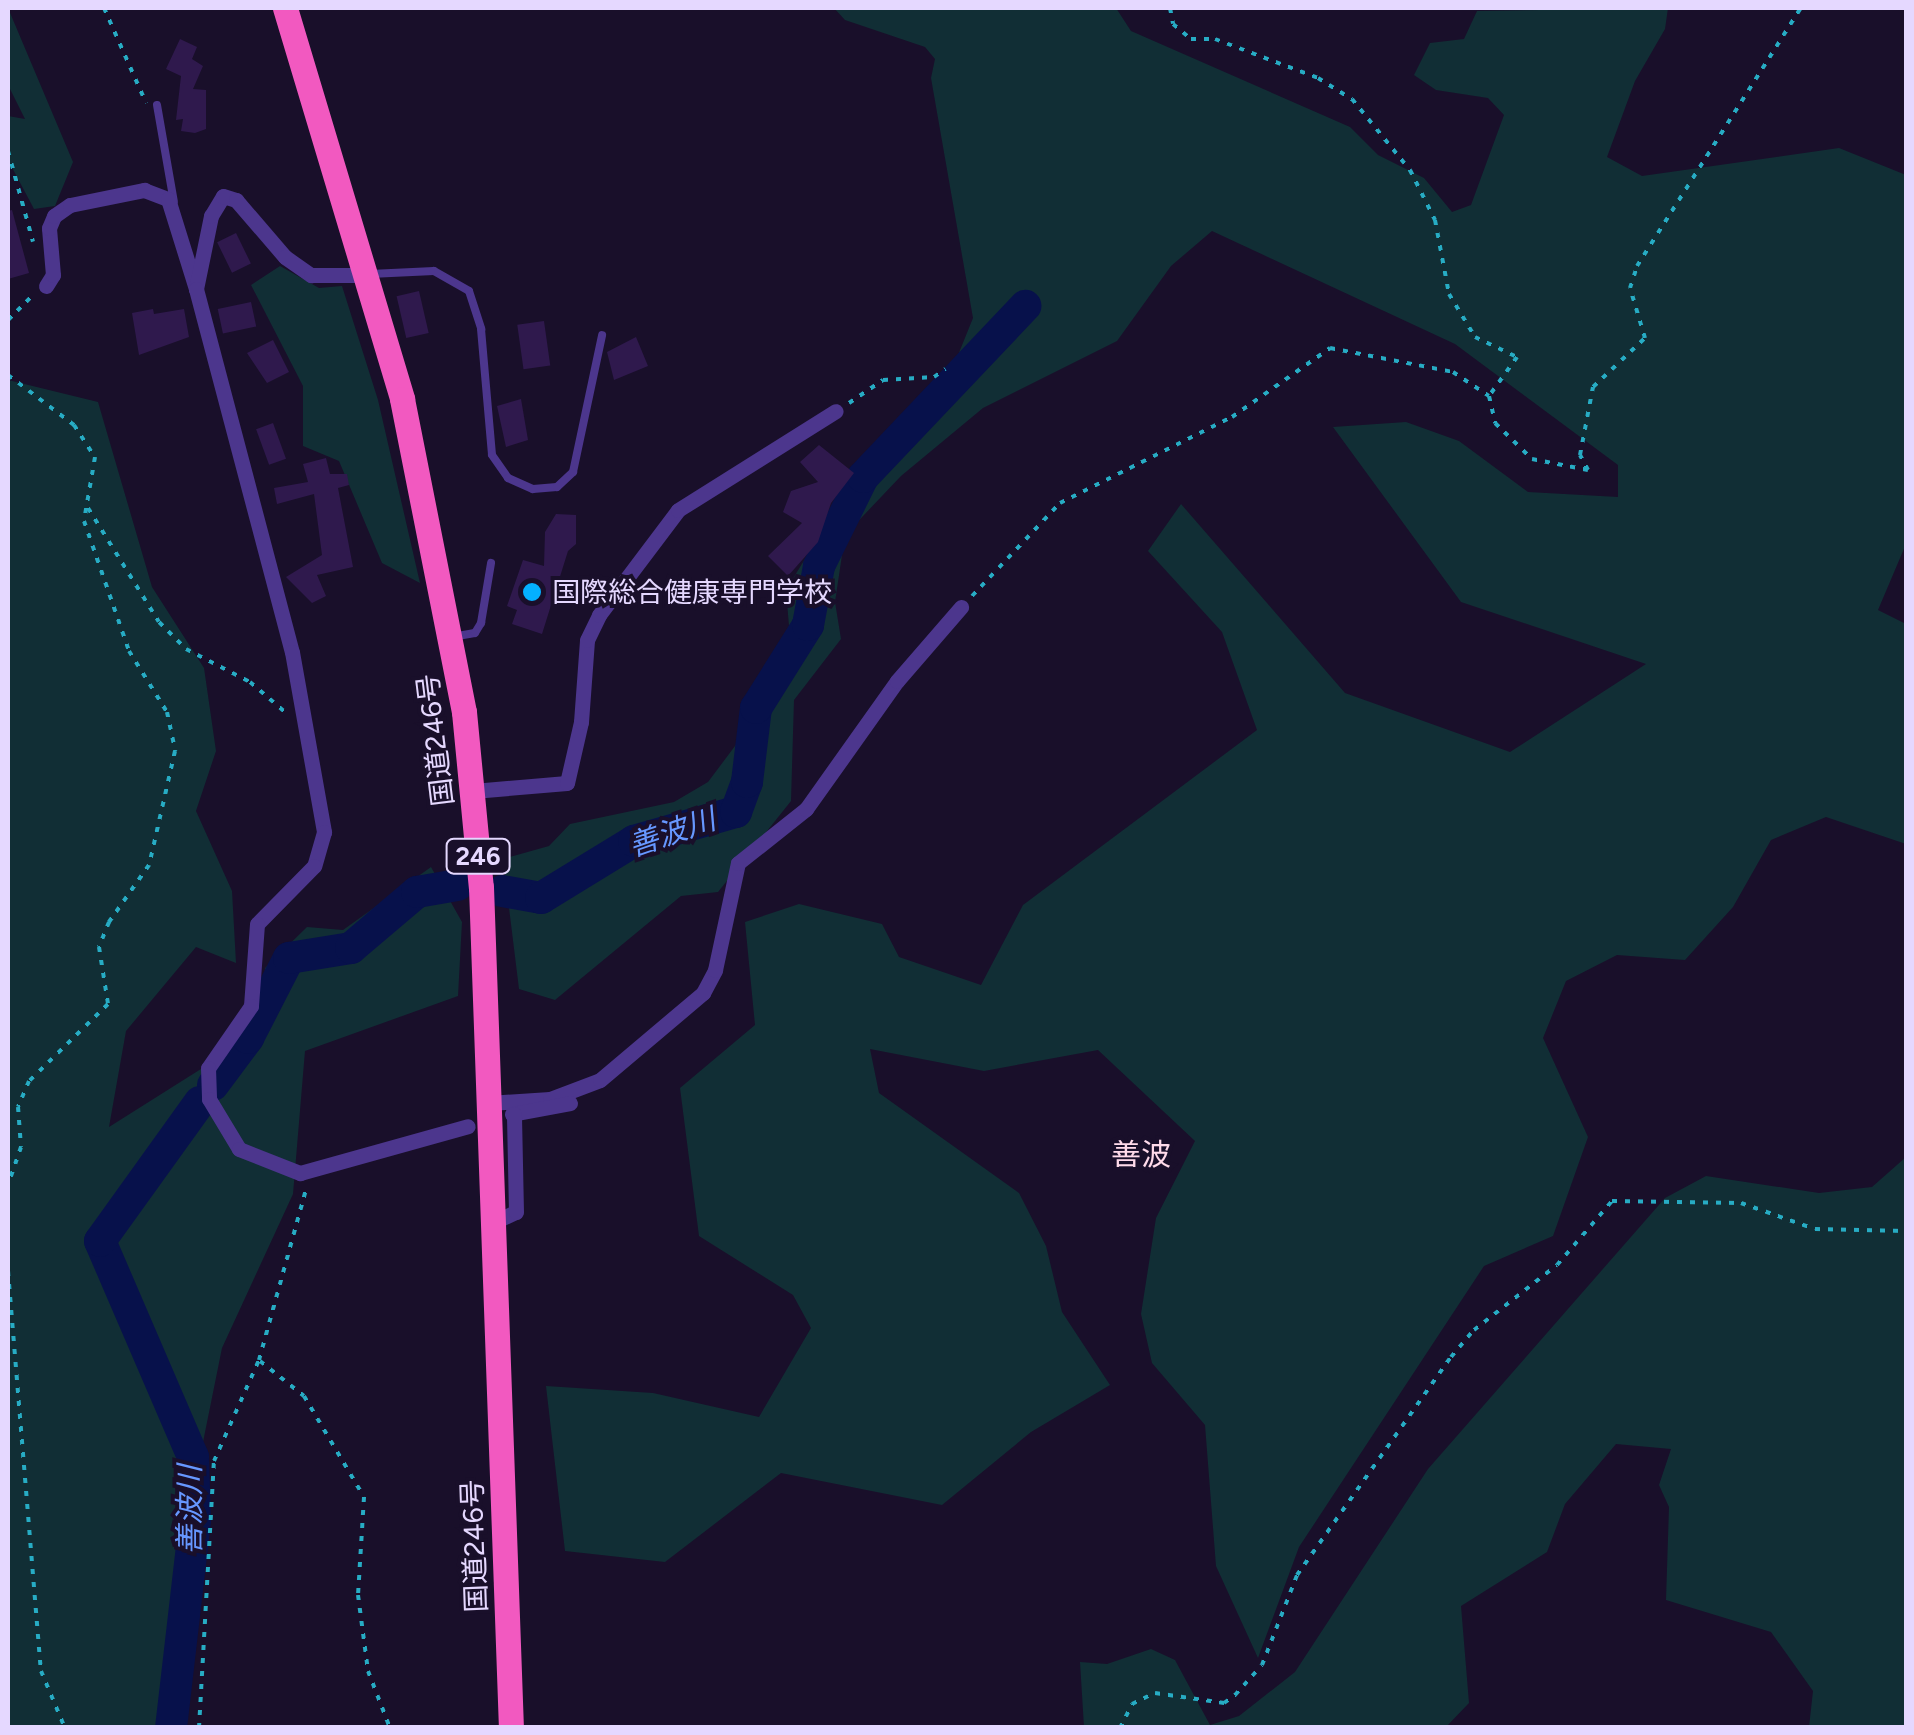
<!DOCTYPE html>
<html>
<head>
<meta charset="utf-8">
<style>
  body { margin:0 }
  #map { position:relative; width:1914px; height:1735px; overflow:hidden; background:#190f2a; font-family:Figtree,"Noto Sans JP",sans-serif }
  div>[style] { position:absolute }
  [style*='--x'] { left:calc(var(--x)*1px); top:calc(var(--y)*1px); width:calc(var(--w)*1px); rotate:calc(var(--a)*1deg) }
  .green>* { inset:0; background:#112e35 }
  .river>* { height:32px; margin:-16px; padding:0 16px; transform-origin:16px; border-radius:16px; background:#07114b }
  .building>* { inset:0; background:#2f194d; transform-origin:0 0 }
  .path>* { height:4px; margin-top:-2px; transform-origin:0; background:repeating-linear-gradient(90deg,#27acc4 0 5px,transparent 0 13px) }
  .service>* { height:8px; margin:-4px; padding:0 4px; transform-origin:4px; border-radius:4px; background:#4c368d }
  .minor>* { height:15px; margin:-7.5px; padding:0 7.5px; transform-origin:7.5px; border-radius:7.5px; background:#4c368d }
  .trunk>* { height:25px; margin:-12.5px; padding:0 12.5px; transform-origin:12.5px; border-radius:12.5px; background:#f259c0 }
  .dots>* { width:28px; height:28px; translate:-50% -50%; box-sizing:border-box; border:5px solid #190f2a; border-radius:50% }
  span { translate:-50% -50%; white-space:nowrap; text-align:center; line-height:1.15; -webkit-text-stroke:8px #190f2a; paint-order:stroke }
  .shield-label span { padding:2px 8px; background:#190f2a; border:2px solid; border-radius:8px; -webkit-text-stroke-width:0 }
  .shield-label { font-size:25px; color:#e5d8ff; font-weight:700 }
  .poi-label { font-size:28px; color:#e5d8ff }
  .left { translate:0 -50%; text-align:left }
  .street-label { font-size:28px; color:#e5d8ff }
  .water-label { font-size:30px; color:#6697ff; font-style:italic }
  .neighbourhood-label { font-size:30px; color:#ffdaea }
  .frame { position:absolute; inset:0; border:10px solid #e5d8ff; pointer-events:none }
</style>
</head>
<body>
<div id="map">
  <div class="green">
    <i style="clip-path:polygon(8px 8px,73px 162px,55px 206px,34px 209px,8px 160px,8px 116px,25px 119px,8px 85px)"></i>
    <i style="clip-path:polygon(834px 8px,1116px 8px,1131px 31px,1350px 127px,1378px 155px,1424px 178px,1452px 212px,1471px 205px,1504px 115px,1488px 98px,1436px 90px,1414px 75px,1430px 43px,1464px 39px,1477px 11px,1668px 8px,1665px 29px,1635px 81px,1607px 157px,1642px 176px,1839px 148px,1906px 175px,1906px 544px,1878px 610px,1906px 624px,1906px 844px,1826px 817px,1771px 840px,1733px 907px,1685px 960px,1617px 955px,1566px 981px,1543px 1038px,1588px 1137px,1553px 1236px,1484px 1266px,1299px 1547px,1258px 1658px,1216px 1566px,1205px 1425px,1152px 1363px,1141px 1314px,1156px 1218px,1195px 1141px,1098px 1050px,984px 1071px,870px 1049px,879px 1093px,1019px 1193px,1046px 1246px,1062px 1312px,1110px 1385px,1031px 1432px,942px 1505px,781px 1473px,665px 1562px,565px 1551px,546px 1386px,653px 1393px,759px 1417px,811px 1328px,793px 1295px,699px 1236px,680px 1088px,755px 1025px,745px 922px,799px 904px,882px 924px,899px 957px,981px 985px,1023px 905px,1257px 730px,1222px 632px,1148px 551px,1181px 504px,1345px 693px,1510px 752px,1646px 664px,1461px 602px,1333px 427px,1406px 422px,1459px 441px,1528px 492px,1618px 497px,1618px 465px,1455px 344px,1212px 231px,1171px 266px,1117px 341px,983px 408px,901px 476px,845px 535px,835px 602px,841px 639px,794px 700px,791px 801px,718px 892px,681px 896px,555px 1000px,519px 989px,503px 859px,549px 846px,570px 824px,674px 802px,708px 782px,738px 742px,757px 685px,789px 626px,786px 590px,822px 531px,952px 370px,973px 318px,931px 78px,935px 59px,925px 47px,845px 20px)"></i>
    <i style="clip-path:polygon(280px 266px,319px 288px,342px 286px,378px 400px,420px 583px,382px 563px,339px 461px,303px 446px,303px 386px,251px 285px)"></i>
    <i style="clip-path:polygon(8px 380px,98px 402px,152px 587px,204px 668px,216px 751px,196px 811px,232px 891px,236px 963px,196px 947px,126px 1031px,109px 1127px,261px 1031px,265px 968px,307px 927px,343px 930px,431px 867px,462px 922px,458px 996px,305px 1051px,293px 1194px,222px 1348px,200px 1457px,181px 1727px,8px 1727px)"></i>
    <i style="clip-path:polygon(1906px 1157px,1906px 1727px,1809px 1727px,1813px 1691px,1771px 1632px,1666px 1600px,1669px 1507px,1659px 1485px,1671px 1449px,1616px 1444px,1565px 1504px,1547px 1552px,1461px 1606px,1469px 1703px,1446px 1727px,1084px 1727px,1080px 1662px,1107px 1664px,1151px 1649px,1175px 1660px,1210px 1725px,1239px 1716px,1295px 1672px,1428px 1469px,1665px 1198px,1706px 1176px,1819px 1193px,1872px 1187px)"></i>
  </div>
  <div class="river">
    <i style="--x:502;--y:891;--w:40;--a:10"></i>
    <i style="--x:541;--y:898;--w:109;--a:-31.5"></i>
    <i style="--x:634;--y:841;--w:106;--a:-15.9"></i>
    <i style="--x:736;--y:812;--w:32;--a:-70"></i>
    <i style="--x:747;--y:782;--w:75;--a:-83.1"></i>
    <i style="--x:756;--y:708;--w:98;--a:-57.9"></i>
    <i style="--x:808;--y:625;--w:60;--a:-79.4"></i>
    <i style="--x:819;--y:566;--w:99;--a:-63.7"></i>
    <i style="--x:863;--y:477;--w:236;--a:-46.5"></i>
    <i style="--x:213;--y:1085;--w:59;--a:-53.3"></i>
    <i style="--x:248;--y:1038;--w:90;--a:-62.9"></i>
    <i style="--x:289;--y:958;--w:63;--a:-9.2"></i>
    <i style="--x:351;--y:948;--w:87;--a:-40.3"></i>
    <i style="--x:417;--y:892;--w:41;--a:-9.9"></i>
    <i style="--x:171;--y:1728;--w:209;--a:-83.4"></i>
    <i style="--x:195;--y:1520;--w:63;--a:-91.8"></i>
    <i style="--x:193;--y:1457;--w:235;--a:-113.3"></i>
    <i style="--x:100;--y:1241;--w:171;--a:-54.3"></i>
  </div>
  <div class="building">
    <i style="clip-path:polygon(180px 39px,197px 47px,192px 59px,203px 66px,193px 89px,206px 90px,206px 129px,195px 133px,181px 131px,183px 119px,176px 120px,181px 76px,166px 69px)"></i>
    <i style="clip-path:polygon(12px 210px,29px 273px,8px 279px,8px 211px)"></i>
    <i style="left:236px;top:233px;width:34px;height:21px;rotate:64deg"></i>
    <i style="left:419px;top:291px;width:43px;height:23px;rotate:77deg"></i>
    <i style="left:251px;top:302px;width:25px;height:34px;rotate:78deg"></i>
    <i style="clip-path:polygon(153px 309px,154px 314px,184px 309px,189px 337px,139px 355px,132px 313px)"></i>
    <i style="left:544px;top:321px;width:45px;height:27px;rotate:82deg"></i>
    <i style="clip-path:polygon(636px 337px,648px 366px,614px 380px,607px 352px)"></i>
    <i style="clip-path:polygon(273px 340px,289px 372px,267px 383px,247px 353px)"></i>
    <i style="clip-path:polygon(521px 399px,528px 440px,506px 447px,497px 406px)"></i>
    <i style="left:273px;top:423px;width:38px;height:18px;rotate:70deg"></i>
    <i style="clip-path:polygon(819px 445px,854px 473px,831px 503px,818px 542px,788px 576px,768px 556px,802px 523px,783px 512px,791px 491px,818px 482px,800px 462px)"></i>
    <i style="clip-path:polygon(326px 458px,330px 474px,347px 474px,349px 485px,338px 488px,353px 567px,317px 575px,326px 596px,312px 603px,286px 577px,322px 555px,314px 494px,277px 504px,274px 488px,308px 482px,303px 464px)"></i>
    <i style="clip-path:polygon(556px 514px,576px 515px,576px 544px,568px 551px,542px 634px,512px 624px,517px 610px,507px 606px,523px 560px,544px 566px,545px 532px)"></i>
  </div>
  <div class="path">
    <i style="--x:104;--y:8;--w:104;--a:66.1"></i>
    <i style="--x:1170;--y:8;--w:16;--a:79"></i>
    <i style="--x:1173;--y:24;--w:23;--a:40"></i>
    <i style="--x:1191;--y:39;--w:24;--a:0"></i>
    <i style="--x:1215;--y:39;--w:110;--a:20.7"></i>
    <i style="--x:1318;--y:78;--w:40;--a:32"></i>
    <i style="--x:1352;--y:99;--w:92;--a:50.8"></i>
    <i style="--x:1410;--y:170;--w:56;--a:63.4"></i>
    <i style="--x:1435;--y:220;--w:75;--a:79.3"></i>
    <i style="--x:1449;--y:294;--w:50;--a:58.8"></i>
    <i style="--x:1475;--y:337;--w:47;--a:25.5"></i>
    <i style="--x:1517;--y:357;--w:48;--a:125.7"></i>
    <i style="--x:8;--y:151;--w:94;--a:74.6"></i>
    <i style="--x:8;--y:320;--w:37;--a:-45"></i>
    <i style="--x:8;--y:375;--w:83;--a:37.1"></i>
    <i style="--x:74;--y:425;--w:38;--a:57"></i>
    <i style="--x:95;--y:457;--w:65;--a:99.8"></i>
    <i style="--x:84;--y:521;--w:138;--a:70.9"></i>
    <i style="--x:129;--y:651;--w:72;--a:58.1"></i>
    <i style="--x:167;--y:712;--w:40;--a:78"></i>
    <i style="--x:175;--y:751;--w:117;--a:102.8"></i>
    <i style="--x:149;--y:865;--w:70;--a:125.1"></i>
    <i style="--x:109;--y:922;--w:27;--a:112"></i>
    <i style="--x:99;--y:947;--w:58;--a:81"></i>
    <i style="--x:108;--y:1004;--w:110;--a:135.7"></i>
    <i style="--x:29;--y:1081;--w:28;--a:113"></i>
    <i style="--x:18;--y:1107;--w:40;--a:85.7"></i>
    <i style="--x:21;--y:1147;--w:39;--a:109"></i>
    <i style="--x:849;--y:403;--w:41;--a:-34.1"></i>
    <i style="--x:883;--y:380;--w:51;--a:-3.4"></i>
    <i style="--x:934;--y:377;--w:14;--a:-36"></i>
    <i style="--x:88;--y:508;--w:134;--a:58.1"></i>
    <i style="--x:159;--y:622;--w:38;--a:45"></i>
    <i style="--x:186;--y:649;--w:72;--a:27.3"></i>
    <i style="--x:250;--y:682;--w:46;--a:40.6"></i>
    <i style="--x:972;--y:596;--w:128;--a:-46.6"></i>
    <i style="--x:1060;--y:503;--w:192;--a:-26.6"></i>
    <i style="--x:1232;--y:417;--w:120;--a:-35.1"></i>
    <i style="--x:1330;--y:348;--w:125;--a:11"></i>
    <i style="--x:1453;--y:372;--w:43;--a:33.7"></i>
    <i style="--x:1489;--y:396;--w:28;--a:77"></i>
    <i style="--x:1495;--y:423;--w:52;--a:44.2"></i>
    <i style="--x:1532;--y:459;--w:57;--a:11.1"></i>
    <i style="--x:1588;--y:470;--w:17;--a:-118"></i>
    <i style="--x:1580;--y:455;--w:69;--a:-79.2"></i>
    <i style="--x:1593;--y:387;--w:71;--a:-43.3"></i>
    <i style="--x:1645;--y:338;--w:52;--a:-106.7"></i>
    <i style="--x:1630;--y:288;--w:23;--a:-72"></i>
    <i style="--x:1637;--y:266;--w:306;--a:-57.6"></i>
    <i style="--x:8;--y:1271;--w:401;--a:85.3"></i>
    <i style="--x:41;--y:1671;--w:62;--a:67.2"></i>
    <i style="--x:260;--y:1361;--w:56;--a:38.5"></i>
    <i style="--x:304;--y:1396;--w:117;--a:59.3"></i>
    <i style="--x:364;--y:1497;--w:98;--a:93.5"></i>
    <i style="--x:358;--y:1595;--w:77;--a:82.5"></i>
    <i style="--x:368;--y:1671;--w:61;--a:68.9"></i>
    <i style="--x:199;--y:1728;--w:267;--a:-86.8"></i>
    <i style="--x:214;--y:1461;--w:111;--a:-66"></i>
    <i style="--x:259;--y:1360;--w:177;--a:-74.6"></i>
    <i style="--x:1120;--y:1728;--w:27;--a:-63"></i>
    <i style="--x:1132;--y:1704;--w:25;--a:-26"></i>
    <i style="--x:1155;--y:1693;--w:70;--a:8.2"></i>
    <i style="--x:1224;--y:1703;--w:14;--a:-36"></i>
    <i style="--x:1235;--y:1695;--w:40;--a:-48"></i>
    <i style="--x:1262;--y:1665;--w:97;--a:-68.7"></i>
    <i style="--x:1297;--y:1575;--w:267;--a:-54.8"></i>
    <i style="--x:1451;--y:1357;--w:35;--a:-50"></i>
    <i style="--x:1474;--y:1330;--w:105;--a:-38.1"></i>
    <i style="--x:1557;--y:1265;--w:84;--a:-49.3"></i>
    <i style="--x:1612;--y:1201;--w:129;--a:0.9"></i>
    <i style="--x:1741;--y:1203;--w:78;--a:19.4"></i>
    <i style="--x:1815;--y:1229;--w:91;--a:1.3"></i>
  </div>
  <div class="service">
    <i style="--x:157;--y:105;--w:98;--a:80.1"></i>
    <i style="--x:370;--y:274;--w:64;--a:-2.7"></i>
    <i style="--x:434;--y:271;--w:40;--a:29.7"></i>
    <i style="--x:469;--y:291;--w:40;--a:72"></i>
    <i style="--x:481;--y:329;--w:126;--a:85"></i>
    <i style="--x:492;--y:455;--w:28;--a:55"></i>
    <i style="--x:508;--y:478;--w:27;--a:24"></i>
    <i style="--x:533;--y:489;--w:24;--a:-5"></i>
    <i style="--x:557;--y:487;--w:22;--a:-43"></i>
    <i style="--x:573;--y:472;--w:140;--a:-78"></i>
    <i style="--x:452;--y:637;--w:23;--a:-10"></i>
    <i style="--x:475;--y:633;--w:12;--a:-59"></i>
    <i style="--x:481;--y:623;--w:61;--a:-80.5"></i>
  </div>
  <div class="minor">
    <i style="--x:46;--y:286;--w:13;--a:-58"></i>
    <i style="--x:53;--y:275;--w:47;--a:-94.9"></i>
    <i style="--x:49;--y:228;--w:13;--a:-67"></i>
    <i style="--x:54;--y:216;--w:19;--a:-35"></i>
    <i style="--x:70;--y:205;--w:76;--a:-11.5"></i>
    <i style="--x:144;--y:190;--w:26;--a:21"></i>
    <i style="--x:168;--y:199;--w:94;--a:72.7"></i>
    <i style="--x:196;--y:289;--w:75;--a:-78.4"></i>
    <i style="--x:211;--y:216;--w:23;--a:-59"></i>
    <i style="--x:223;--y:196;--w:14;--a:17"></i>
    <i style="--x:236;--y:200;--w:75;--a:49.3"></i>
    <i style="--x:285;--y:257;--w:32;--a:35"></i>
    <i style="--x:311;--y:275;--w:56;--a:0"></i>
    <i style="--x:196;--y:289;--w:375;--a:75.2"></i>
    <i style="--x:292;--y:652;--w:183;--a:79.9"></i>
    <i style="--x:324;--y:832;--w:35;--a:106"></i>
    <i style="--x:314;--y:866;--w:81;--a:134.5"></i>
    <i style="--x:257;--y:924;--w:82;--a:94.2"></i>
    <i style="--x:251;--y:1006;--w:75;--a:124.7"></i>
    <i style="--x:208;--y:1068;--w:31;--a:88"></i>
    <i style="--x:209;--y:1099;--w:58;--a:59"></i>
    <i style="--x:239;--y:1149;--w:66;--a:21.5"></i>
    <i style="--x:300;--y:1173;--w:174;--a:-15.6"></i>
    <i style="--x:473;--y:791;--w:94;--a:-4.9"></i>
    <i style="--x:567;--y:783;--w:63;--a:-77.1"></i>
    <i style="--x:581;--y:722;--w:82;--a:-85.8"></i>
    <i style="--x:587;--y:640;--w:28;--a:-64"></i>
    <i style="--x:599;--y:615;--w:131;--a:-53"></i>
    <i style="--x:678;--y:510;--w:186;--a:-32.1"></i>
    <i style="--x:489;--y:1103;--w:61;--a:-3.8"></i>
    <i style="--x:550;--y:1099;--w:53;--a:-20.8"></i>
    <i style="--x:600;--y:1080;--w:135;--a:-40.2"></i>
    <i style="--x:703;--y:993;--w:26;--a:-62"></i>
    <i style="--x:715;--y:970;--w:109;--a:-77.9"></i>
    <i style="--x:738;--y:863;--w:87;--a:-38.5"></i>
    <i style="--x:806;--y:809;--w:157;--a:-54.6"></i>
    <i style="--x:897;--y:681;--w:98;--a:-49.1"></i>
    <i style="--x:512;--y:1114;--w:59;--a:-10.7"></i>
    <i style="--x:492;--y:1223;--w:26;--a:-25"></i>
    <i style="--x:516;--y:1212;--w:98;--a:-91.2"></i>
  </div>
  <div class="trunk">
    <i style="--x:285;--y:8;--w:408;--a:73.3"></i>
    <i style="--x:402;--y:399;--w:319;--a:78.8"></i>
    <i style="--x:464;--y:712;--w:176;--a:84.5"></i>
    <i style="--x:481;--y:887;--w:842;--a:87.96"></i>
  </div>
  <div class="dots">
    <i style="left:532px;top:592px;background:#04b0ff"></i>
  </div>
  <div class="shield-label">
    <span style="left:478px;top:856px">246</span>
  </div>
  <div class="poi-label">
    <span class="left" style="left:552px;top:592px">国際総合健康専門学校</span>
  </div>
  <div class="street-label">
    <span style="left:435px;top:740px;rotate:-97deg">国道246号</span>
    <span style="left:474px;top:1546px;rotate:-92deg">国道246号</span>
  </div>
  <div class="water-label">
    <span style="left:672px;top:833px;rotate:-19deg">善波川</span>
    <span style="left:190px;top:1510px;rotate:-90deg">善波川</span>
  </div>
  <div class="neighbourhood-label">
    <span style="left:1141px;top:1155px">善波</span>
  </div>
  <div class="frame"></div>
</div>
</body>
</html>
